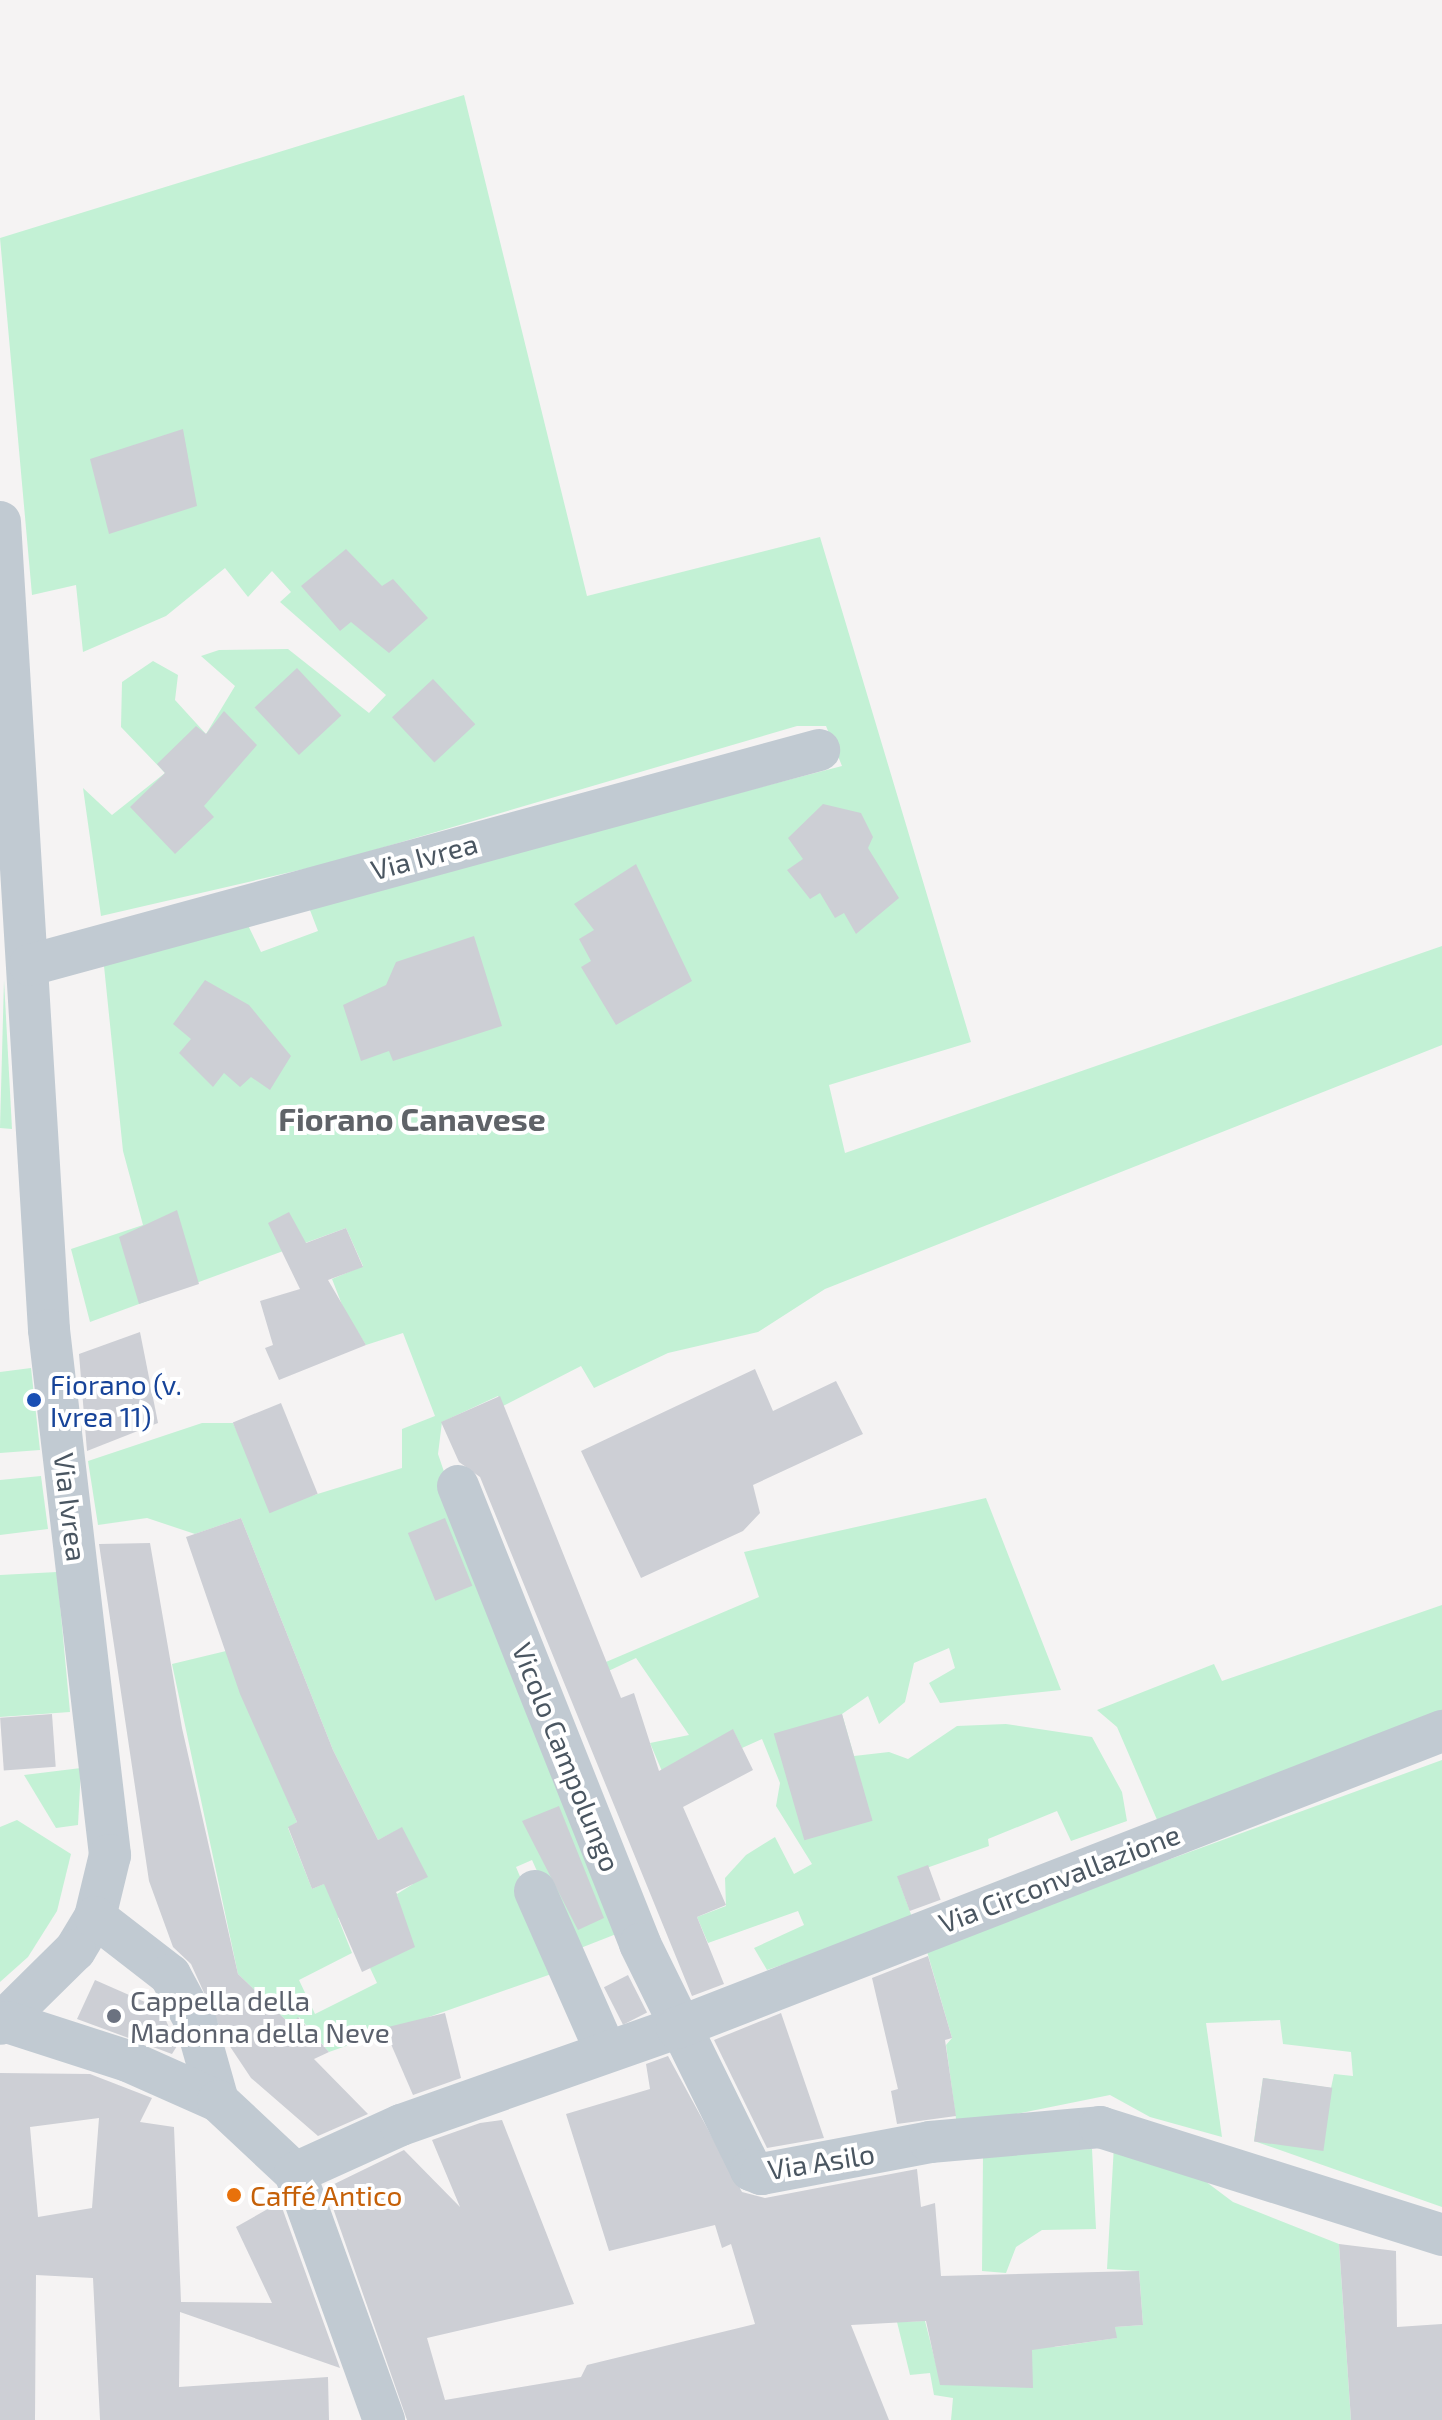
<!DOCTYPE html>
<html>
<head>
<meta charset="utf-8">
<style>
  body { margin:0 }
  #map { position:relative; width:1442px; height:2420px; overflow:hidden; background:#f5f3f3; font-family:"Exo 2",sans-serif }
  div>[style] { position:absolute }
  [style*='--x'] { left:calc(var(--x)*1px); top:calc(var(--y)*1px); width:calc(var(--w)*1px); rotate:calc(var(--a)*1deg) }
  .green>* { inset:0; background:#c3f1d5 }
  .building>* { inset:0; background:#cdcfd5; transform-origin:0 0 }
  .street>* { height:42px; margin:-21px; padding:0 21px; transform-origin:21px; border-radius:21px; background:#c1cad2 }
  .dots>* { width:22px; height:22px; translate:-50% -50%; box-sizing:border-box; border:4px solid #fff; border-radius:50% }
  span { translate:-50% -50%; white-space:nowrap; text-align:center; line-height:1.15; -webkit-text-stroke:8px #fff; paint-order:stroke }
  .street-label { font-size:28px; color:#4a5661 }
  .transit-label { font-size:28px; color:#164399 }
  .left { translate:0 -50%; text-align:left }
  .worship-label { font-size:28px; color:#5b616d }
  .food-label { font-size:28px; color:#c56008 }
  .quarter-label { font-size:32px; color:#5f6368; font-weight:700 }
</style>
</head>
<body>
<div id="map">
  <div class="green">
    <i style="clip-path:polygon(evenodd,464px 95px,587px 596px,820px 537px,971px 1042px,829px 1085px,845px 1153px,1442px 946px,1442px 1045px,825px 1289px,758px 1332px,668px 1353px,594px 1388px,581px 1366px,503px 1406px,498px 1396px,442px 1422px,438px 1454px,455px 1504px,629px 1929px,573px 1951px,532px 1860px,516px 1867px,560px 1971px,329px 2052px,299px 2017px,291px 2025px,238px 1974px,172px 1664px,226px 1651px,297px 1822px,288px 1828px,312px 1889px,376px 1861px,397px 1894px,413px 1884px,402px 1828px,378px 1840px,333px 1750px,241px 1518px,195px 1534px,147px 1518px,98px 1525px,88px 1461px,202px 1423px,233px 1423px,272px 1508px,402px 1468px,402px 1429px,435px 1416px,403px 1333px,366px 1345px,344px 1310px,332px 1279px,363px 1266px,346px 1228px,90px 1322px,71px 1249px,143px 1225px,123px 1151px,104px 966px,245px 919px,261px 952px,318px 931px,308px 905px,842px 766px,826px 726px,797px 726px,330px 863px,101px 916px,83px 788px,112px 815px,165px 773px,121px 727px,122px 682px,153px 661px,178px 675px,175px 700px,206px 734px,235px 686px,201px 656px,219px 650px,288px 649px,369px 713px,386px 695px,280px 602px,291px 592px,272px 571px,248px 597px,225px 568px,166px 616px,83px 652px,76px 585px,32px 595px,0 238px,464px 95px,397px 1895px,404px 1919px,370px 1968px,377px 1983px,315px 2014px,299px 1980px,352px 1953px,338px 1918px,397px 1895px)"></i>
    <i style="clip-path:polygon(4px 980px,12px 1129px,0 1128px)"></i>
    <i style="clip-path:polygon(31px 1368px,40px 1450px,0 1453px,0 1372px)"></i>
    <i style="clip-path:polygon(41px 1476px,48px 1529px,0 1535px,0 1480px)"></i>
    <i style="clip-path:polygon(986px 1498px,1061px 1690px,940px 1703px,929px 1683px,955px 1668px,949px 1648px,914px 1663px,905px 1702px,879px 1724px,868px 1696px,842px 1714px,854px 1756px,889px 1752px,908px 1759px,957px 1726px,1006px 1724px,1092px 1737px,1122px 1792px,1127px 1821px,1071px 1841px,1057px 1811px,988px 1839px,989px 1846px,898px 1878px,913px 1920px,767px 1970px,754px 1948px,804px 1925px,798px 1911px,708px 1943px,697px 1917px,726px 1906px,725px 1878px,746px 1855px,775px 1837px,794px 1874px,812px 1864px,776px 1806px,780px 1783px,762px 1739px,742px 1748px,733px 1730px,667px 1783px,650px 1743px,689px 1735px,636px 1658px,583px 1683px,580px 1673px,759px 1597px,744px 1552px)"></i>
    <i style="clip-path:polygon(57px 1572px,70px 1712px,0 1717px,0 1575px)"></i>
    <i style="clip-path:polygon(1442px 1605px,1442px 1723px,1161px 1829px,1117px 1727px,1097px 1710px,1214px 1664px,1222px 1681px)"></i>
    <i style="clip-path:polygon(1442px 1760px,1442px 2207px,1254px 2141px,1263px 2078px,1331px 2088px,1334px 2074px,1353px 2076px,1351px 2052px,1283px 2044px,1280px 2020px,1206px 2023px,1222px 2137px,1150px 2117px,1110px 2095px,957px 2126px,946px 2045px,952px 2038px,926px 1948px)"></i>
    <i style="clip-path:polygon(81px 1768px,78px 1825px,56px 1828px,24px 1775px)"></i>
    <i style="clip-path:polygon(17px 1820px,71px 1854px,57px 1911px,28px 1957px,0 1982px,0 1827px)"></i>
    <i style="clip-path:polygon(1114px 2145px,1185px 2166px,1233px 2202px,1339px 2244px,1351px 2420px,951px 2420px,953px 2398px,934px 2395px,930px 2373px,910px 2375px,897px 2322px,925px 2321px,941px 2384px,1032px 2330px,1055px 2347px,1116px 2338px,1115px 2327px,1143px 2325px,1139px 2271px,1107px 2269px)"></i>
    <i style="clip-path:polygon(1092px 2149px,1096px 2229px,1042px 2230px,1016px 2247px,1006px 2273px,982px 2271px,983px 2155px)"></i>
  </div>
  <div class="building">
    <i style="clip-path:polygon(183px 429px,197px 506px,109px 534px,90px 459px)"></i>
    <i style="clip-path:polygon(346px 549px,382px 586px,393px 579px,428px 618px,389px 653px,351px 622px,340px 631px,301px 586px)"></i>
    <i style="left:297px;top:668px;width:65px;height:58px;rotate:47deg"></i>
    <i style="left:433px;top:679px;width:62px;height:56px;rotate:47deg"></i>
    <i style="clip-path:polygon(224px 711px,257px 745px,204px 806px,214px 817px,175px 854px,130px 807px,165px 773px,157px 764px,196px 726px,206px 734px)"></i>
    <i style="clip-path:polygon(823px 804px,861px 813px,873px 837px,868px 848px,899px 898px,856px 934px,844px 913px,835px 918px,820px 893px,810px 899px,787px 870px,803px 859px,788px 838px)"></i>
    <i style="clip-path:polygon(636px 864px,692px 981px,616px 1025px,581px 967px,591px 961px,579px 939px,594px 930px,574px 904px)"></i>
    <i style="clip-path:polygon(474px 936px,502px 1026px,393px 1061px,389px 1051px,361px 1061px,343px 1005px,386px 985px,396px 962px)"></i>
    <i style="clip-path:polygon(205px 980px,249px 1005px,291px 1056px,270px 1090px,251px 1077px,240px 1087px,224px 1073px,213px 1087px,179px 1053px,191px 1039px,173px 1024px)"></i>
    <i style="clip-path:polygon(177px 1210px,199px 1284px,139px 1304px,119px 1237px)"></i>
    <i style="clip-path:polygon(289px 1212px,306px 1243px,346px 1228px,363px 1267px,328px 1280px,366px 1345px,279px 1380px,265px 1348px,273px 1345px,260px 1301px,300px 1289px,268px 1223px)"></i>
    <i style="clip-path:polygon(140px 1332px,158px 1423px,87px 1451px,79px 1354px)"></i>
    <i style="clip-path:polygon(755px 1369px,773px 1411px,836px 1381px,863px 1434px,753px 1485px,760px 1513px,743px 1531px,641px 1578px,581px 1451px)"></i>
    <i style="clip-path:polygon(500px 1396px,621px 1698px,634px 1693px,659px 1771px,733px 1729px,753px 1770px,683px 1807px,726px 1905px,697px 1917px,724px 1984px,692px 1996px,480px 1477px,459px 1462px,441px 1422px)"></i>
    <i style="left:281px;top:1403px;width:98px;height:52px;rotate:68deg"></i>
    <i style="clip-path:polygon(241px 1518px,333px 1750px,378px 1840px,402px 1827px,428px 1877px,396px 1892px,415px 1947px,362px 1972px,324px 1884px,312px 1889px,288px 1827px,297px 1822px,240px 1694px,186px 1537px)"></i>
    <i style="left:445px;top:1518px;width:73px;height:40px;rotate:68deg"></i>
    <i style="clip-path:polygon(150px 1543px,182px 1728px,238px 1974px,291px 2025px,298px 2017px,329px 2052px,314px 2059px,368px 2114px,318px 2136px,251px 2078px,225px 2039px,191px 1964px,173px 1947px,149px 1881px,99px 1544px)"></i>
    <i style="left:52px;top:1714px;width:53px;height:52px;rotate:86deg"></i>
    <i style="left:842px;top:1714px;width:111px;height:71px;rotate:74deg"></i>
    <i style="clip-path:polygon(559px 1806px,604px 1918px,578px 1930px,522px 1821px)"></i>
    <i style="left:928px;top:1865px;width:37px;height:33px;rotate:70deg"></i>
    <i style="clip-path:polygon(928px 1956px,952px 2038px,945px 2040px,956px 2116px,897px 2124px,891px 2091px,898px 2089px,872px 1978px)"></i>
    <i style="left:628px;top:1975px;width:42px;height:27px;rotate:63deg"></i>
    <i style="clip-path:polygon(95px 1980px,161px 2009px,177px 2046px,172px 2054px,77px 2019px)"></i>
    <i style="clip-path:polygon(445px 2013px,461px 2078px,413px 2095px,384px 2028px)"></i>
    <i style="clip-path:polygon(781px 2013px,824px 2138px,767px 2148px,714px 2040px)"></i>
    <i style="clip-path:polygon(668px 2056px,742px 2192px,765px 2198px,917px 2169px,921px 2207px,935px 2203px,941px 2276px,1139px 2271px,1143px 2325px,1115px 2327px,1117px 2338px,1032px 2350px,1033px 2388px,940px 2385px,926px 2321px,851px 2325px,889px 2420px,407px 2420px,326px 2188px,404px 2150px,460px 2207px,432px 2140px,480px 2123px,502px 2120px,574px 2304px,427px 2338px,445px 2400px,581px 2377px,587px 2365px,755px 2324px,731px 2244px,722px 2248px,715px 2225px,609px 2251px,566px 2114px,650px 2089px,646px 2064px)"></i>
    <i style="clip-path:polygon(evenodd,0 2073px,90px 2074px,152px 2098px,140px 2122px,174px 2127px,181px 2302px,272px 2303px,236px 2227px,280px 2202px,340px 2368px,180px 2312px,179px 2387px,328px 2377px,329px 2420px,100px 2420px,93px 2278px,36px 2275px,35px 2420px,0 2420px,0 2073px,99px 2118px,92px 2208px,38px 2217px,30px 2127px,99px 2118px)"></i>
    <i style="left:1263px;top:2078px;width:70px;height:64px;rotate:8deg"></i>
    <i style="clip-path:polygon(1339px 2244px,1396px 2251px,1397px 2327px,1442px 2324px,1442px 2420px,1351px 2420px)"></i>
  </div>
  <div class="street">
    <i style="--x:0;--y:522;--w:809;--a:86.53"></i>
    <i style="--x:49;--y:1330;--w:529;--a:83.37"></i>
    <i style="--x:110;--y:1855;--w:64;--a:103.6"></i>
    <i style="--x:95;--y:1917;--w:39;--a:121"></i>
    <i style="--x:75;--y:1950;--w:105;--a:135.4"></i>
    <i style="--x:30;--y:965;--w:818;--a:-15.24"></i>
    <i style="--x:458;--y:1486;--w:493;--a:68.3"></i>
    <i style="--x:640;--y:1944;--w:252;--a:63.8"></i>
    <i style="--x:751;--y:2170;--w:11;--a:22"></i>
    <i style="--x:761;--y:2174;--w:172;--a:-10.7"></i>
    <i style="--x:930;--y:2142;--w:171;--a:-5"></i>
    <i style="--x:1100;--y:2127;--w:359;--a:17.5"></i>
    <i style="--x:535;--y:1891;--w:174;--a:66.2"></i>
    <i style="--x:95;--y:1917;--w:95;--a:37.7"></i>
    <i style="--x:170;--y:1975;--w:55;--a:61.6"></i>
    <i style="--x:196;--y:2023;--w:81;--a:74.2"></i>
    <i style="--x:7;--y:2022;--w:127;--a:17.9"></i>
    <i style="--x:128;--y:2061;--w:98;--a:24"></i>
    <i style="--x:218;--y:2101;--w:105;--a:43.1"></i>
    <i style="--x:295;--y:2173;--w:263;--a:70.2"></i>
    <i style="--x:295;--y:2173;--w:116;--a:-24.4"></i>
    <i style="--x:401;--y:2125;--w:293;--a:-19.4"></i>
    <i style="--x:677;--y:2028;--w:821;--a:-21.22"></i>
  </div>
  <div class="dots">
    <i style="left:34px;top:1400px;background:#1a4fb4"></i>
    <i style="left:114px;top:2016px;background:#6b7280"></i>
    <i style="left:234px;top:2195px;background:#e8710a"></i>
  </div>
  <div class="street-label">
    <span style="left:424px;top:856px;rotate:-15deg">Via Ivrea</span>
    <span style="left:71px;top:1507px;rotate:83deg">Via Ivrea</span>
    <span style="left:567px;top:1757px;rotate:68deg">Vicolo Campolungo</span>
    <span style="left:1059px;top:1878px;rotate:-21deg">Via Circonvallazione</span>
    <span style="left:821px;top:2161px;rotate:-9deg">Via Asilo</span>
  </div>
  <div class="transit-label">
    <span class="left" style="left:50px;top:1400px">Fiorano (v.<br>Ivrea 11)</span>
  </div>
  <div class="worship-label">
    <span class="left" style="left:130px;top:2016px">Cappella della<br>Madonna della Neve</span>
  </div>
  <div class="food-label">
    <span class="left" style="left:250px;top:2195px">Caffé Antico</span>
  </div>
  <div class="quarter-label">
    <span style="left:412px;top:1118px">Fiorano Canavese</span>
  </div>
</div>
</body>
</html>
